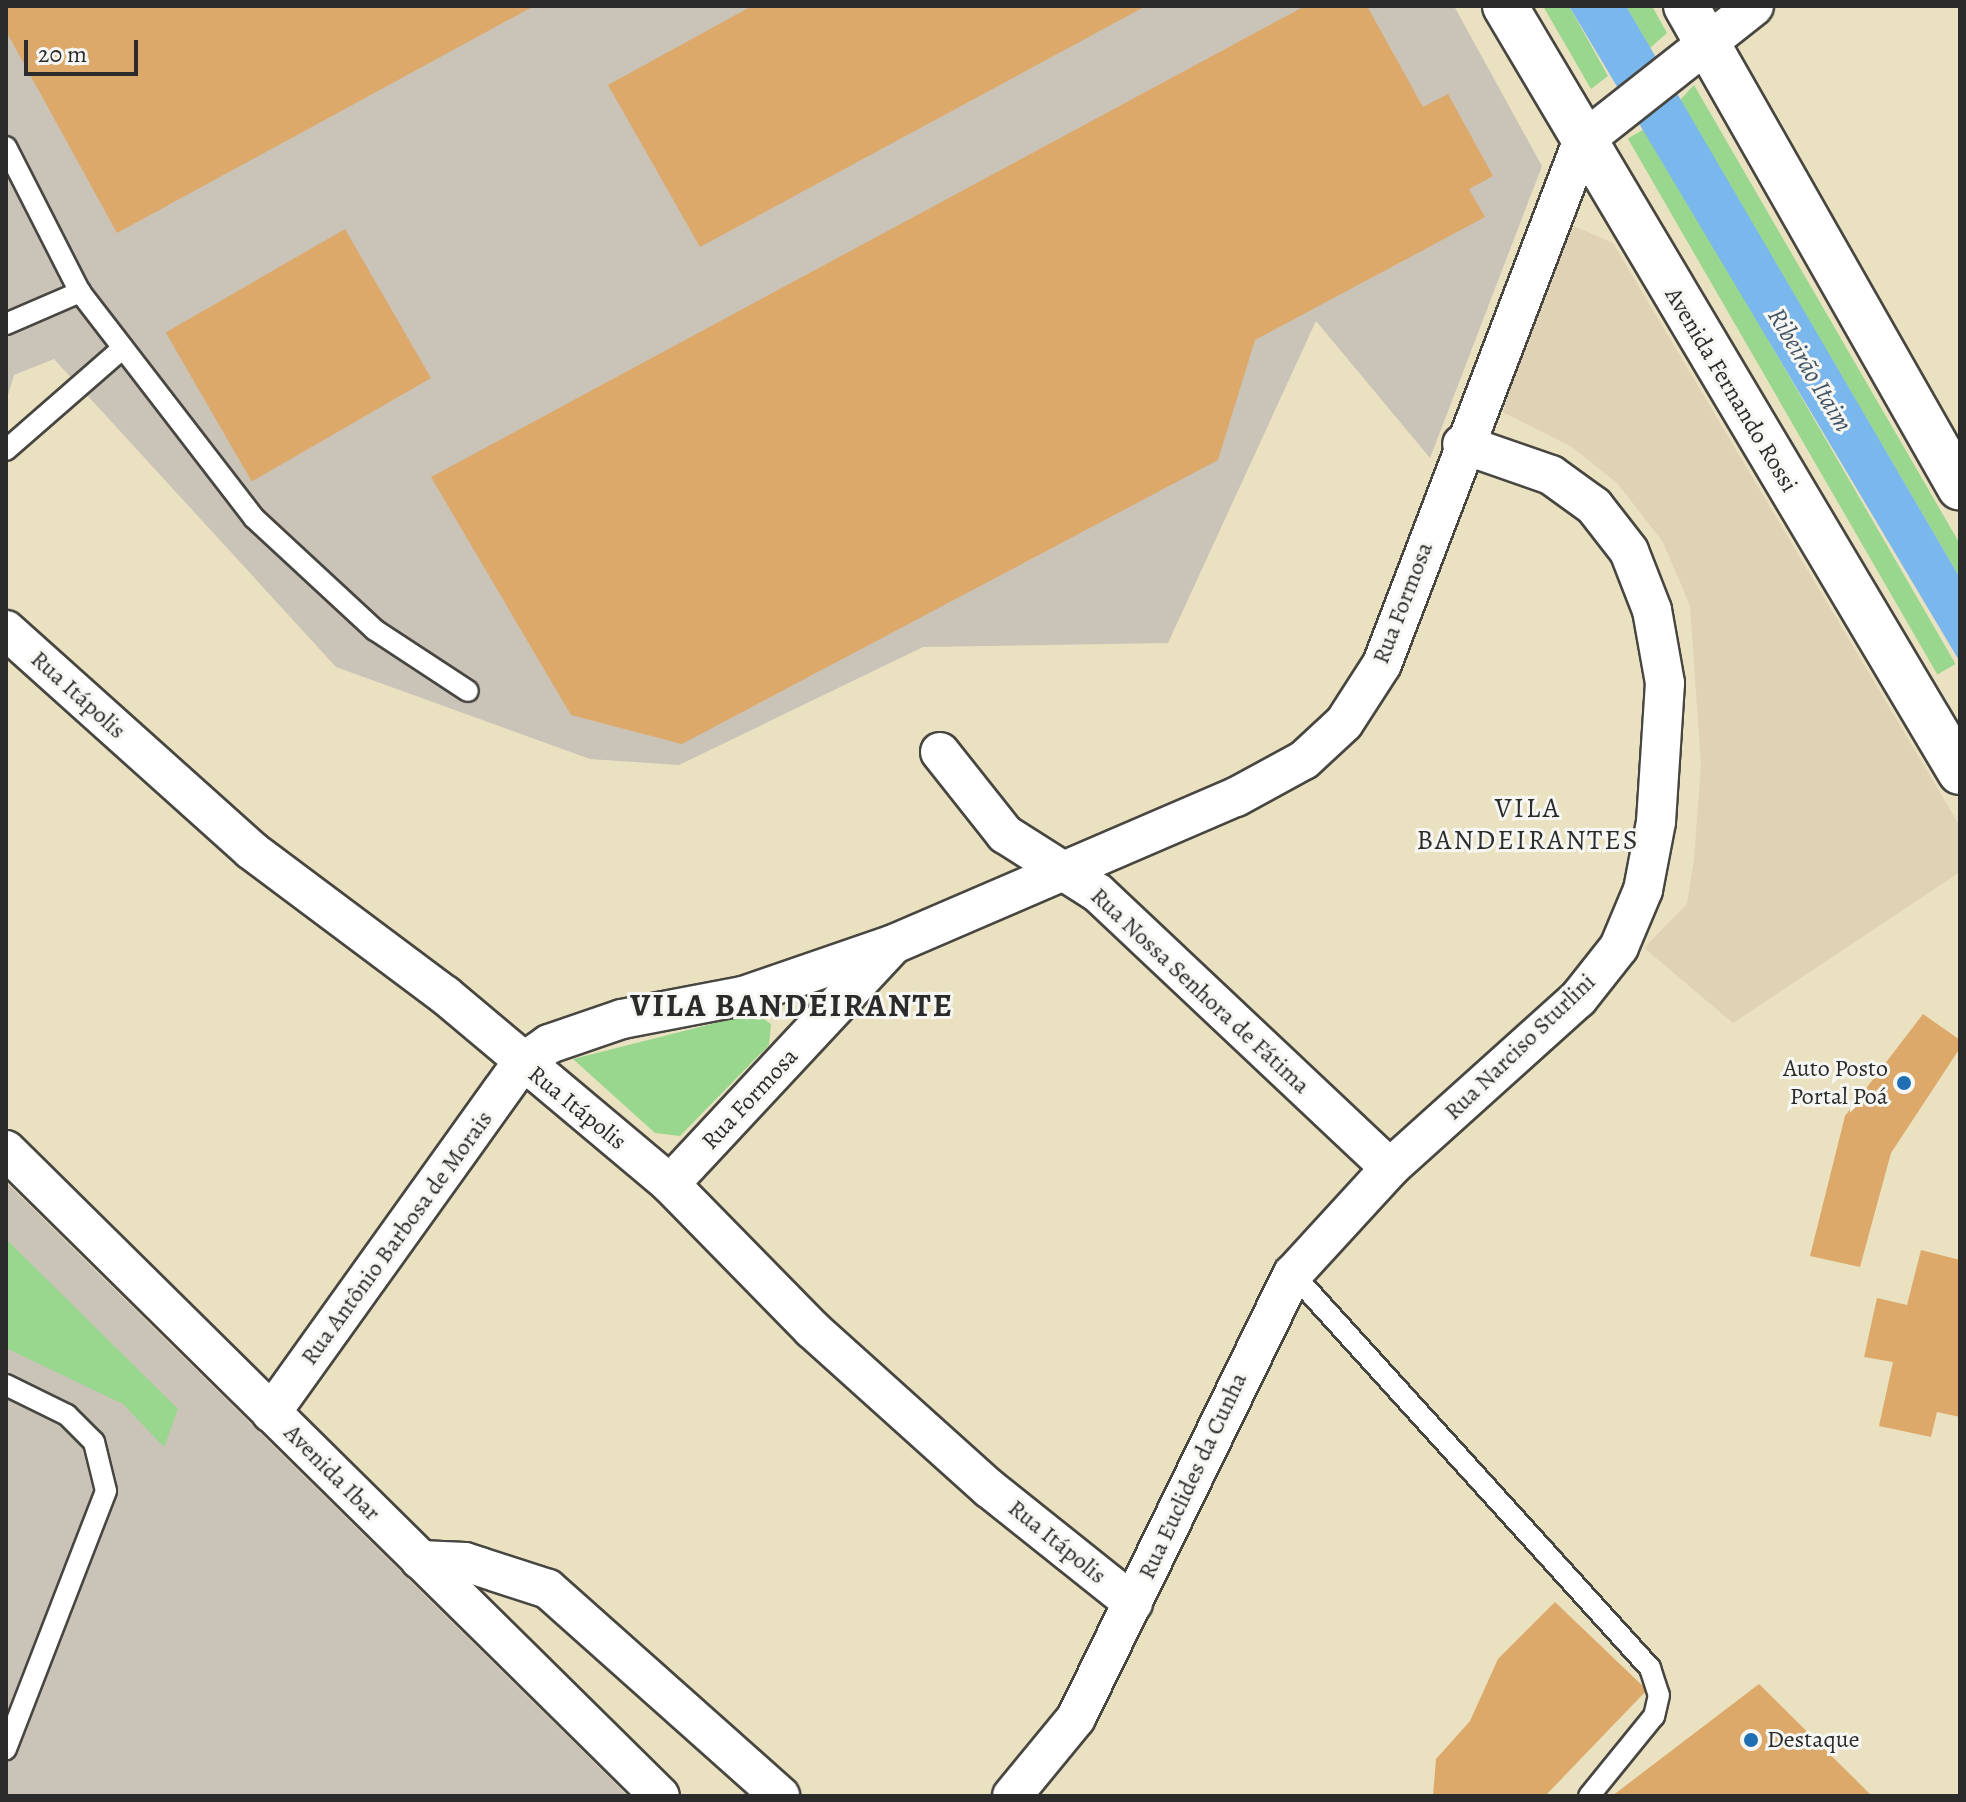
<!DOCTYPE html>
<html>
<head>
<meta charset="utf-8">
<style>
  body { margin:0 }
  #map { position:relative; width:1966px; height:1802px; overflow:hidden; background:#eae1c0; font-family:Alegreya,serif }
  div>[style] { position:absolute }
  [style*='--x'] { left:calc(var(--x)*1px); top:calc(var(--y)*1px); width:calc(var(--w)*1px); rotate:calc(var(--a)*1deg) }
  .built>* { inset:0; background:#e0d2b4 }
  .industrial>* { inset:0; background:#c9c3b8 }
  .green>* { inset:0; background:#98d78d; transform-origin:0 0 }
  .water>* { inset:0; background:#7ab7ed }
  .building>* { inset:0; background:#dda96a; transform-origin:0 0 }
  .roads { filter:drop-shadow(2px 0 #484641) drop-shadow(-2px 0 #484641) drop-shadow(0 2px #484641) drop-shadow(0 -2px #484641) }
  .lane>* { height:20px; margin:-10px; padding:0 10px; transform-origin:10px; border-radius:10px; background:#fff }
  .street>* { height:38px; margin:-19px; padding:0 19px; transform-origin:19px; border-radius:19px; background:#fff }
  .secondary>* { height:44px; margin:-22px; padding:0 22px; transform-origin:22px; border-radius:22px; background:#fff }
  .dots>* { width:22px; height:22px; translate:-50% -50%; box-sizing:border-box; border:4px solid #f6f6f2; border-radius:50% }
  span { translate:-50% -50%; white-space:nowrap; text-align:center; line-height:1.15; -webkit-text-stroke:6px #f6f6f2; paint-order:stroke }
  .street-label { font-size:24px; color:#2b2b2b }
  .poi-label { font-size:24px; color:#2b2b2b }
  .right { translate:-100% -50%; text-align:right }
  .left { translate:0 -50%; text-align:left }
  .water-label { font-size:26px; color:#435565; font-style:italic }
  .quarter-label { font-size:28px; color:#2b2b2b; letter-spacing:2px }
  .district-label { font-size:32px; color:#2b2b2b; font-weight:700; letter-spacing:2px }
  .frame { position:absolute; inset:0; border:8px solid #2b2b2b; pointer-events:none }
  .scale { position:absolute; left:24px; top:40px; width:114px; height:36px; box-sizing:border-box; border:4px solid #2b2b2b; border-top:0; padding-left:10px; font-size:24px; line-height:28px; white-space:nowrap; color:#2b2b2b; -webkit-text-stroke:6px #f6f6f2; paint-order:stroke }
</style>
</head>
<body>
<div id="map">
  <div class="built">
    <i style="clip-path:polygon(1569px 224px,1613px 243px,1960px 826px,1960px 872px,1733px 1023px,1644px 948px,1687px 904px,1694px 859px,1701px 765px,1690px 606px,1663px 542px,1618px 484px,1572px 447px,1503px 412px,1557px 240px)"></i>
  </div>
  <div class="industrial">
    <i style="clip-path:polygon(6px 6px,1454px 6px,1542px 166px,1430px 458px,1316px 321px,1168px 643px,923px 647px,679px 765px,590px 759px,336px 667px,54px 359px,14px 375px,6px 402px)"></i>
    <i style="clip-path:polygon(6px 1182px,628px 1796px,6px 1796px)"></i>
  </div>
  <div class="green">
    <i style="clip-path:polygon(1543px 6px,1569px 6px,1608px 76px,1591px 89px)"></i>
    <i style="clip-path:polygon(1626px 6px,1652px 6px,1667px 33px,1650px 48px)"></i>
    <i style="clip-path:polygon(1694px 85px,1960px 544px,1960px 578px,1680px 100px)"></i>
    <i style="left:1646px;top:128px;width:619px;height:21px;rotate:60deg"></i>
    <i style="clip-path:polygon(755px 1013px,771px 1024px,769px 1045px,680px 1136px,655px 1133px,573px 1059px)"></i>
    <i style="clip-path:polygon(6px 1239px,178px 1409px,164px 1447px,123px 1404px,6px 1348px)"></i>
  </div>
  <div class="water">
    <i style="clip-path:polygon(1569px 6px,1626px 6px,1960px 578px,1960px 662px)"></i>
  </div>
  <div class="building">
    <i style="clip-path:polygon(6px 6px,534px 6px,117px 233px,6px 31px)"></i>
    <i style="clip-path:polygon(752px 6px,1146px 6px,700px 247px,608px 85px)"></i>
    <i style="clip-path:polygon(1305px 6px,1367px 6px,1423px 107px,1448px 94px,1493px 176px,1469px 189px,1485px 217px,1255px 340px,1218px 460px,682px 744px,571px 715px,431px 477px)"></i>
    <i style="left:345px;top:229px;width:172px;height:207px;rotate:60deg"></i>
    <i style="clip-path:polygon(1923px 1014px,1960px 1040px,1960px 1048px,1891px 1153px,1860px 1267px,1810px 1256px,1845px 1116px)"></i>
    <i style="clip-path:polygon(1921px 1250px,1960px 1260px,1960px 1417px,1937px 1412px,1931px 1437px,1879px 1426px,1893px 1362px,1864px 1357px,1877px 1298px,1907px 1305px)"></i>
    <i style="clip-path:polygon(1555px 1602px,1647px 1690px,1545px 1796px,1433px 1796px,1436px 1759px,1470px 1721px,1498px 1659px)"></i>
    <i style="clip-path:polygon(1759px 1684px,1872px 1796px,1612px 1796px)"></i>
  </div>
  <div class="roads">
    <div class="lane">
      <i style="--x:6;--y:147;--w:163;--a:63"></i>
      <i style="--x:80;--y:292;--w:285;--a:52.4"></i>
      <i style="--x:254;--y:518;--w:165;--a:42.8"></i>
      <i style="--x:375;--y:630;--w:111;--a:33.3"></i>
      <i style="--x:6;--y:324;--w:81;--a:-23.4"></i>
      <i style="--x:6;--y:450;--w:155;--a:-41.1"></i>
      <i style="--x:1293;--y:1274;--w:532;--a:47.82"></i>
      <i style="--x:1650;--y:1668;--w:28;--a:72"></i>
      <i style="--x:1659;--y:1695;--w:22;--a:103"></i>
      <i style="--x:1654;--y:1716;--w:103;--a:129.1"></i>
      <i style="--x:6;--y:1385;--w:68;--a:26.2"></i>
      <i style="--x:67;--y:1415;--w:38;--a:45"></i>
      <i style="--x:94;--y:1442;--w:50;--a:76.2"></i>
      <i style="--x:106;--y:1491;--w:277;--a:111.2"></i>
    </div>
    <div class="street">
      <i style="--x:6;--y:630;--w:329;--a:41.9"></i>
      <i style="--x:251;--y:850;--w:242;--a:36.8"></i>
      <i style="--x:445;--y:995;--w:294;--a:40"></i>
      <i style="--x:670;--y:1184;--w:203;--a:45.6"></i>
      <i style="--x:812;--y:1329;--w:239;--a:42"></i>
      <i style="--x:990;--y:1489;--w:183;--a:38.6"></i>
      <i style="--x:940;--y:752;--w:105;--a:51.6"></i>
      <i style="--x:1005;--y:834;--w:110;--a:32.4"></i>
      <i style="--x:1098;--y:893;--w:401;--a:43.3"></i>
      <i style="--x:6;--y:1150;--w:919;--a:44.65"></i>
      <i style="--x:670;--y:1184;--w:321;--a:-47"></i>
      <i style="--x:271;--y:1413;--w:431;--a:-54.4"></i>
      <i style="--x:522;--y:1063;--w:33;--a:-35"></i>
      <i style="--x:549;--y:1044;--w:77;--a:-18.9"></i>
      <i style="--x:622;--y:1019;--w:123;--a:-10.8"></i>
      <i style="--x:743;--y:996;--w:160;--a:-19"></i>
      <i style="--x:894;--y:944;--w:372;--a:-23.3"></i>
      <i style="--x:1236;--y:797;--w:77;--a:-28.6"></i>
      <i style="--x:1304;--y:760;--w:54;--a:-42.8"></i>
      <i style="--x:1344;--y:723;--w:70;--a:-57.2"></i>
      <i style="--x:1382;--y:664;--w:559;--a:-69.04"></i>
      <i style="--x:1582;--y:142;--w:219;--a:-38.3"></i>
      <i style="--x:420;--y:1560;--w:45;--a:2.5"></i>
      <i style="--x:465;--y:1562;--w:87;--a:18"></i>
      <i style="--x:548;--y:1589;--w:311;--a:41.7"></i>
      <i style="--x:1012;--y:1796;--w:101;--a:-50.6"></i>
      <i style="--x:1076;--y:1718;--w:494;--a:-64"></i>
      <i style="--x:1293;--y:1274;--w:144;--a:-47.5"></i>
      <i style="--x:1390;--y:1168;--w:253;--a:-42"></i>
      <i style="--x:1578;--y:999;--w:66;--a:-51.7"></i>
      <i style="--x:1619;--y:947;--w:62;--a:-67.2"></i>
      <i style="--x:1643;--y:890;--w:69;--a:-79.2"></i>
      <i style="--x:1656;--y:822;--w:139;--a:-86.3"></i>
      <i style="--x:1665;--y:683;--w:74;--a:-100.1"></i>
      <i style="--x:1652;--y:610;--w:63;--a:-111.3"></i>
      <i style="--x:1629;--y:551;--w:57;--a:-127.9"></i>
      <i style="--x:1594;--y:506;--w:53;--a:-144.2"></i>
      <i style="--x:1551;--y:475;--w:94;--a:-160.8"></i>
    </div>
    <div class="secondary">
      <i style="--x:1505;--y:6;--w:891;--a:59.29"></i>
      <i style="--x:1686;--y:6;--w:554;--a:60.38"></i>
    </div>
  </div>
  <div class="dots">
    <i style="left:1904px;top:1083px;background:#1f6fb2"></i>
    <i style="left:1751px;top:1740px;background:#1f6fb2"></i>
  </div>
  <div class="street-label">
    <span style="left:1731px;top:390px;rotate:59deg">Avenida Fernando Rossi</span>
    <span style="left:1403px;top:603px;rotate:-69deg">Rua Formosa</span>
    <span style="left:78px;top:695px;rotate:42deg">Rua Itápolis</span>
    <span style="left:1200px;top:991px;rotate:43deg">Rua Nossa Senhora de Fátima</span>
    <span style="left:1520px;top:1047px;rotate:-44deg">Rua Narciso Sturlini</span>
    <span style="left:750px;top:1099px;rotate:-47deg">Rua Formosa</span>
    <span style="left:577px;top:1108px;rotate:39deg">Rua Itápolis</span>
    <span style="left:397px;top:1238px;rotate:-54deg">Rua Antônio Barbosa de Morais</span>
    <span style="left:332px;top:1473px;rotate:45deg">Avenida Ibar</span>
    <span style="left:1193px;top:1476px;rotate:-65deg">Rua Euclides da Cunha</span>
    <span style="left:1057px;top:1542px;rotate:39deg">Rua Itápolis</span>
  </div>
  <div class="poi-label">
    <span class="right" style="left:1888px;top:1083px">Auto Posto<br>Portal Poá</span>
    <span class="left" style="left:1767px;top:1740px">Destaque</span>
  </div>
  <div class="water-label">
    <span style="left:1810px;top:370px;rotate:59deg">Ribeirão Itaim</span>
  </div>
  <div class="quarter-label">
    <span style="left:1528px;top:824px">VILA<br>BANDEIRANTES</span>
  </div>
  <div class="district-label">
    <span style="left:792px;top:1005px">VILA BANDEIRANTE</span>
  </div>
  <div class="frame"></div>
  <div class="scale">20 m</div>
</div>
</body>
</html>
